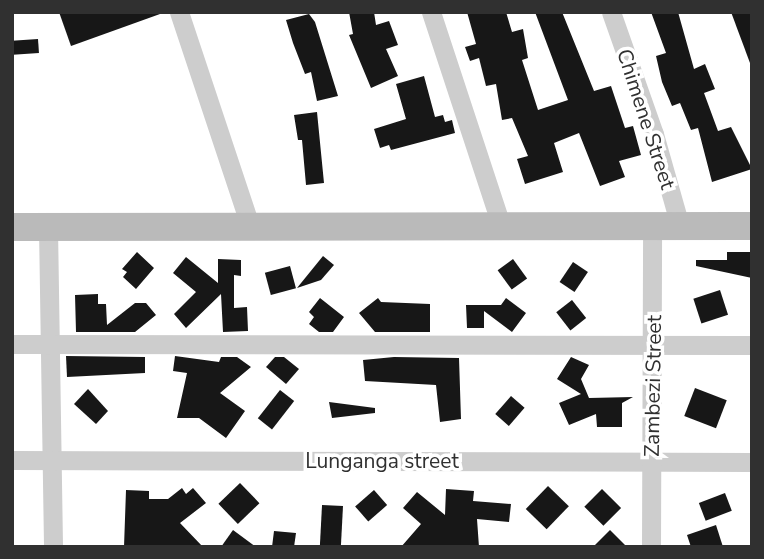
<!DOCTYPE html>
<html>
<head>
<meta charset="utf-8">
<style>
  body { margin:0 }
  #map { position:relative; width:764px; height:559px; overflow:hidden; background:#fff; font-family:"Nunito Sans",sans-serif }
  div>[style] { position:absolute }
  [style*='--x'] { left:calc(var(--x)*1px); top:calc(var(--y)*1px); width:calc(var(--w)*1px); rotate:calc(var(--a)*1deg) }
  .building>* { inset:0; background:#171717; transform-origin:0 0 }
  .street>* { height:19px; margin:-9.5px; padding:0 9.5px; transform-origin:9.5px; border-radius:9.5px; background:#cdcdcd }
  .secondary>* { height:28px; margin:-14px; padding:0 14px; transform-origin:14px; border-radius:14px; background:#bababa }
  span { translate:-50% -50%; white-space:nowrap; text-align:center; line-height:1.15; -webkit-text-stroke:7px #fff; paint-order:stroke }
  .street-label { font-size:21px; color:#303030 }
  .frame { position:absolute; inset:0; border:14px solid #303030; pointer-events:none }
</style>
</head>
<body>
<div id="map">
  <div class="building">
    <i style="clip-path:polygon(59px 12px,159px 12px,160px 14px,71px 46px)"></i>
    <i style="clip-path:polygon(349px 12px,374px 12px,376px 25px,389px 21px,398px 45px,386px 49px,398px 76px,371px 88px,349px 35px,353px 34px)"></i>
    <i style="clip-path:polygon(467px 12px,506px 12px,512px 32px,523px 29px,528px 58px,522px 60px,538px 110px,568px 100px,535px 12px,562px 12px,594px 91px,611px 86px,625px 128px,633px 126px,641px 155px,619px 161px,625px 177px,600px 186px,579px 133px,554px 143px,563px 172px,525px 184px,517px 159px,528px 156px,512px 118px,502px 120px,496px 84px,486px 86px,479px 58px,470px 61px,465px 47px,476px 44px)"></i>
    <i style="clip-path:polygon(651px 12px,678px 12px,694px 69px,705px 64px,715px 89px,704px 93px,718px 131px,731px 127px,752px 169px,712px 182px,698px 128px,691px 130px,680px 103px,672px 106px,662px 82px,656px 56px,666px 53px)"></i>
    <i style="clip-path:polygon(731px 12px,752px 12px,752px 62px,750px 63px)"></i>
    <i style="clip-path:polygon(309px 14px,315px 22px,338px 96px,317px 101px,311px 72px,305px 74px,293px 43px,286px 20px)"></i>
    <i style="left:38px;top:39px;width:14px;height:26px;rotate:86deg"></i>
    <i style="clip-path:polygon(424px 76px,435px 117px,443px 115px,445px 122px,452px 120px,455px 133px,391px 150px,389px 145px,380px 148px,374px 129px,406px 119px,396px 84px)"></i>
    <i style="clip-path:polygon(317px 112px,324px 183px,306px 185px,302px 140px,298px 140px,294px 115px)"></i>
    <i style="clip-path:polygon(137px 252px,154px 268px,136px 289px,123px 277px,127px 272px,122px 269px)"></i>
    <i style="clip-path:polygon(727px 252px,752px 252px,752px 278px,696px 266px,696px 260px,727px 260px)"></i>
    <i style="clip-path:polygon(323px 256px,334px 265px,321px 280px,297px 288px)"></i>
    <i style="clip-path:polygon(186px 257px,218px 283px,218px 259px,241px 260px,241px 276px,234px 275px,234px 308px,247px 307px,248px 331px,223px 332px,221px 294px,186px 328px,174px 314px,196px 292px,173px 273px)"></i>
    <i style="left:513px;top:259px;width:24px;height:19px;rotate:54deg"></i>
    <i style="left:573px;top:262px;width:18px;height:24px;rotate:34deg"></i>
    <i style="left:290px;top:266px;width:23px;height:26px;rotate:75deg"></i>
    <i style="left:720px;top:290px;width:26px;height:28px;rotate:72deg"></i>
    <i style="clip-path:polygon(98px 294px,98px 304px,106px 304px,107px 325px,135px 303px,146px 303px,156px 315px,135px 332px,76px 332px,75px 295px)"></i>
    <i style="clip-path:polygon(320px 298px,344px 317px,333px 332px,319px 332px,309px 324px,314px 317px,309px 312px)"></i>
    <i style="clip-path:polygon(378px 298px,381px 302px,430px 304px,430px 332px,375px 332px,359px 313px)"></i>
    <i style="clip-path:polygon(506px 298px,526px 313px,512px 332px,484px 311px,484px 328px,467px 328px,466px 305px,501px 305px)"></i>
    <i style="left:572px;top:300px;width:23px;height:20px;rotate:52deg"></i>
    <i style="clip-path:polygon(66px 356px,145px 357px,145px 373px,67px 377px)"></i>
    <i style="clip-path:polygon(175px 356px,219px 362px,221px 357px,237px 357px,251px 367px,220px 393px,245px 411px,226px 438px,199px 418px,177px 418px,187px 373px,173px 371px)"></i>
    <i style="clip-path:polygon(275px 357px,284px 357px,299px 369px,286px 384px,266px 367px)"></i>
    <i style="clip-path:polygon(394px 357px,459px 358px,461px 419px,440px 422px,436px 385px,365px 381px,363px 360px)"></i>
    <i style="clip-path:polygon(571px 357px,589px 365px,581px 379px,589px 398px,633px 397px,622px 403px,622px 427px,597px 427px,596px 414px,569px 425px,559px 403px,581px 394px,557px 379px)"></i>
    <i style="left:695px;top:388px;width:34px;height:30px;rotate:21deg"></i>
    <i style="clip-path:polygon(88px 389px,108px 411px,96px 424px,74px 404px)"></i>
    <i style="left:280px;top:390px;width:18px;height:36px;rotate:38deg"></i>
    <i style="left:511px;top:396px;width:18px;height:24px;rotate:41deg"></i>
    <i style="clip-path:polygon(329px 402px,375px 408px,375px 413px,332px 418px)"></i>
    <i style="left:240px;top:483px;width:28px;height:30px;rotate:46deg"></i>
    <i style="left:548px;top:486px;width:29px;height:32px;rotate:44deg"></i>
    <i style="clip-path:polygon(182px 488px,186px 494px,193px 488px,206px 503px,180px 523px,203px 547px,124px 547px,126px 490px,149px 491px,149px 499px,168px 499px)"></i>
    <i style="clip-path:polygon(446px 489px,474px 491px,473px 501px,511px 504px,509px 522px,477px 519px,479px 547px,401px 547px,421px 524px,403px 508px,417px 492px,445px 515px)"></i>
    <i style="left:602px;top:489px;width:27px;height:25px;rotate:45deg"></i>
    <i style="left:374px;top:490px;width:20px;height:25px;rotate:49deg"></i>
    <i style="left:725px;top:493px;width:19px;height:28px;rotate:69deg"></i>
    <i style="left:343px;top:506px;width:41px;height:21px;rotate:93deg"></i>
    <i style="clip-path:polygon(716px 525px,723px 547px,691px 547px,687px 535px)"></i>
    <i style="clip-path:polygon(233px 530px,256px 547px,221px 547px)"></i>
    <i style="clip-path:polygon(610px 530px,627px 547px,593px 547px)"></i>
    <i style="clip-path:polygon(274px 531px,296px 533px,294px 547px,272px 547px)"></i>
  </div>
  <div class="street">
    <i style="--x:179;--y:12;--w:222;--a:71.6"></i>
    <i style="--x:431;--y:12;--w:224;--a:71.8"></i>
    <i style="--x:611;--y:12;--w:129;--a:70.6"></i>
    <i style="--x:654;--y:134;--w:96;--a:74.2"></i>
    <i style="--x:48;--y:227;--w:320;--a:89.1"></i>
    <i style="--x:12;--y:344;--w:740;--a:0.08"></i>
    <i style="--x:12;--y:460;--w:740;--a:0.15"></i>
    <i style="--x:651;--y:547;--w:322;--a:-89.8"></i>
  </div>
  <div class="secondary">
    <i style="--x:12;--y:227;--w:740;--a:-0.08"></i>
  </div>
  <div class="street-label">
    <span style="left:646px;top:119px;rotate:72deg">Chimene Street</span>
    <span style="left:653px;top:386px;rotate:-89deg">Zambezi Street</span>
    <span style="left:382px;top:461px">Lunganga street</span>
  </div>
  <div class="frame"></div>
</div>
</body>
</html>
